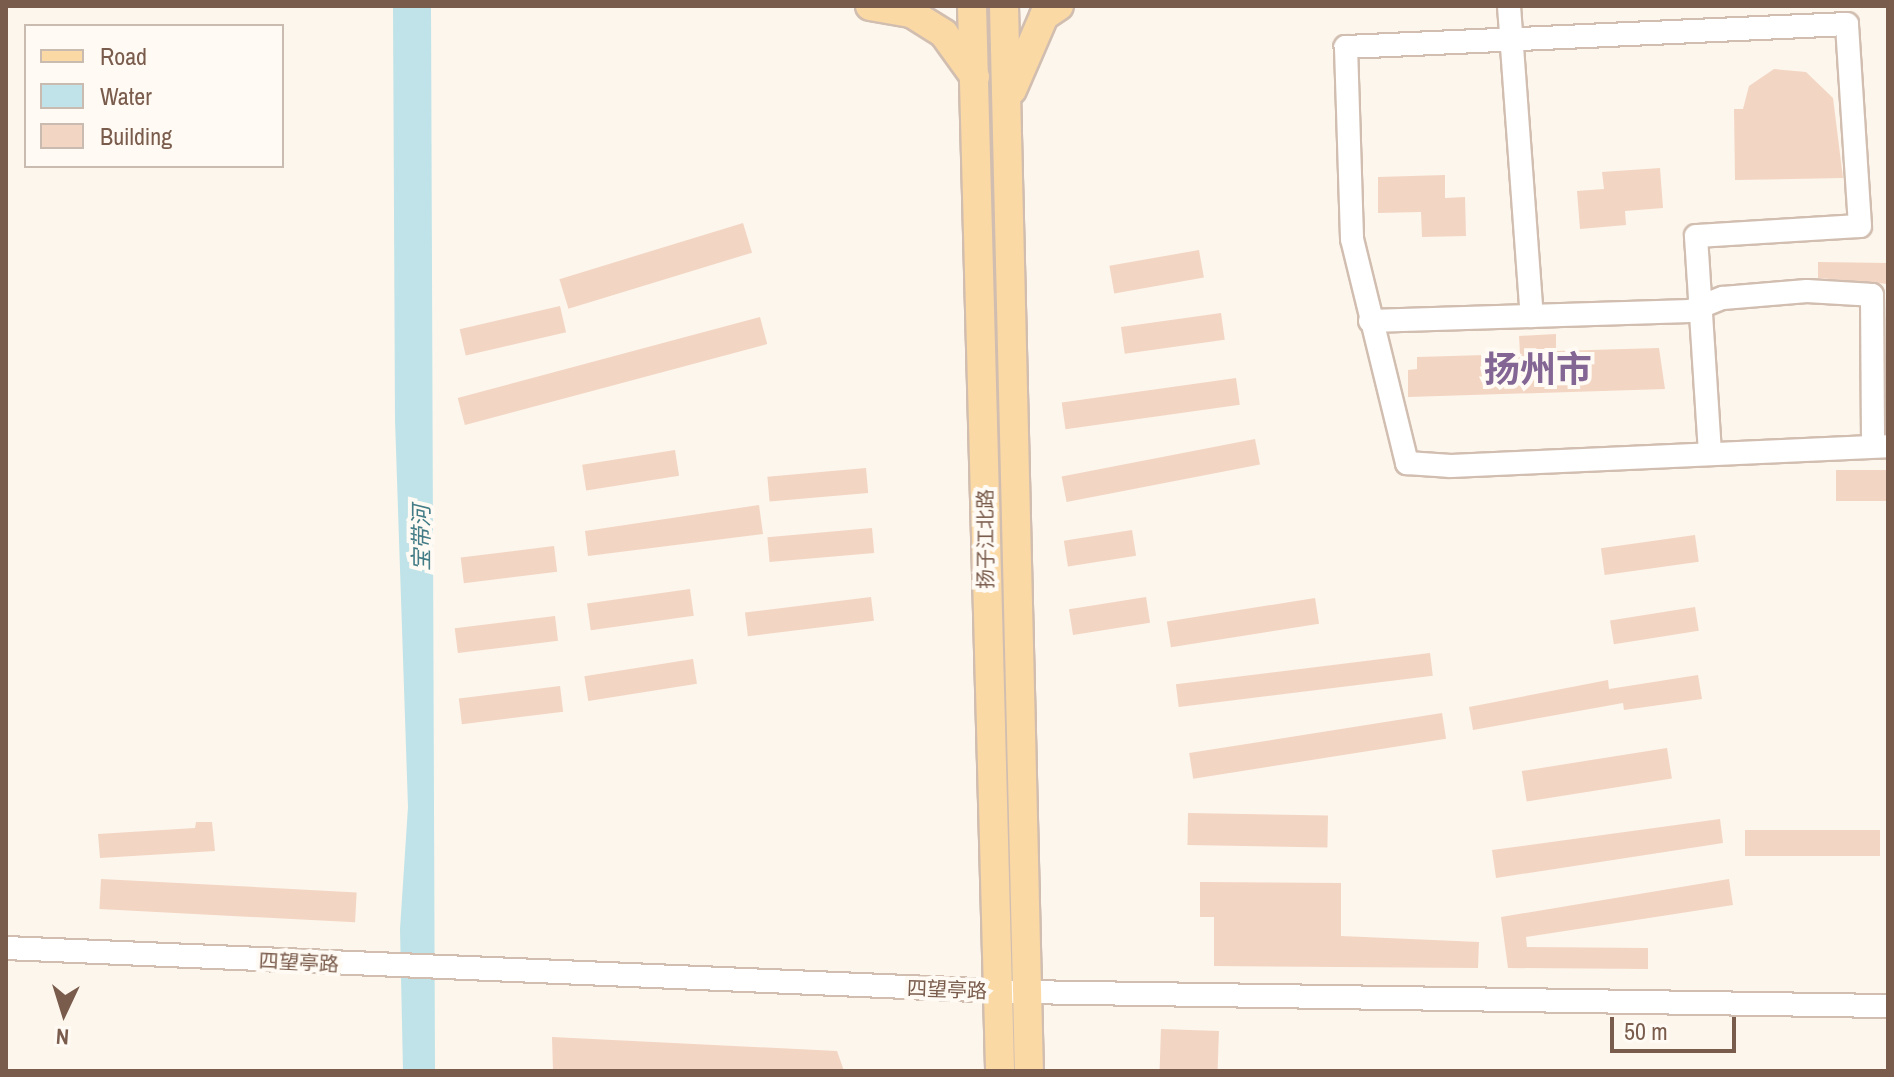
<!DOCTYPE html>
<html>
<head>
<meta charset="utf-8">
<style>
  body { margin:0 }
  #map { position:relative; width:1894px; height:1077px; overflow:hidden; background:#fdf6ec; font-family:"Archivo Narrow","Noto Sans SC",sans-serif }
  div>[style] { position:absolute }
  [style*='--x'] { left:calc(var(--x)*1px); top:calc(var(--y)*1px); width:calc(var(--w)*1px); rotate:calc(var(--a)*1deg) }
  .water>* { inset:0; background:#bfe3e8 }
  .building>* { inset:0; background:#f3d5c3; transform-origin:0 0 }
  .roads { filter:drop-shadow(2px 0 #d1beb0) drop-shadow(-2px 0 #d1beb0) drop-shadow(0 2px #d1beb0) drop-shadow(0 -2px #d1beb0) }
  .minor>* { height:22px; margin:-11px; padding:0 11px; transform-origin:11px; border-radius:11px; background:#fff }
  .major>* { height:28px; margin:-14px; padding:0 14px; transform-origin:14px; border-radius:14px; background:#fbd9a5 }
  span { translate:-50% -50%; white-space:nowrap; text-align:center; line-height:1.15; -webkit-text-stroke:8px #fffaf3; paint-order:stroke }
  .street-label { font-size:20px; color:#7a5c4d }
  .water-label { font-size:22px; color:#437c86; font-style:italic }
  .town-label { font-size:36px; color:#846695; font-weight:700 }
  .frame { position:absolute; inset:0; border:8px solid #7a5c4d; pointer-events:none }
  .legend { position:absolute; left:24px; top:24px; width:260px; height:144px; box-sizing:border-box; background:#fffaf3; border:2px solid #cabbb1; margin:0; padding:10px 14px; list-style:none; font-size:24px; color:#7a5c4d }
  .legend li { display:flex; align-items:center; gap:16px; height:40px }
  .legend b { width:40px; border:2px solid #cabbb1 }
  .north { position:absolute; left:24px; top:973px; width:80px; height:80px; -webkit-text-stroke:6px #fffaf3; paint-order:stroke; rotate:184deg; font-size:22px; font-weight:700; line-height:32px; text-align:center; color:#7a5c4d }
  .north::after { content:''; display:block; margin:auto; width:28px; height:36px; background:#7a5c4d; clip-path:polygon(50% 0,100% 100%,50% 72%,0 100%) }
  .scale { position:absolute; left:1610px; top:1017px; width:126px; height:36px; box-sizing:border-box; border:4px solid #7a5c4d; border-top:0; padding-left:10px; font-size:24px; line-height:28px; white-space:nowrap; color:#7a5c4d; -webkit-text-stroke:6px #fffaf3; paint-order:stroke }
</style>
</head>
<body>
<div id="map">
  <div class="water">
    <i style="clip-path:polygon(393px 6px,431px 6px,435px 1071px,403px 1071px,400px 929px,408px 807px,395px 420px)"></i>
  </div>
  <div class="building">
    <i style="clip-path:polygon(1774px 69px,1806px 72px,1833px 98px,1843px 178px,1735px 180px,1734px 109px,1743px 109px,1749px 86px)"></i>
    <i style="clip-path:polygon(1660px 168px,1663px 208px,1625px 211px,1626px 225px,1580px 229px,1577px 191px,1604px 189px,1602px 172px)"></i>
    <i style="clip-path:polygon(1445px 175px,1445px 198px,1465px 197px,1466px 236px,1422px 237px,1421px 212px,1378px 213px,1378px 177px)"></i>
    <i style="left:743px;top:223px;width:31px;height:192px;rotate:73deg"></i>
    <i style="left:1199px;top:250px;width:28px;height:91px;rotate:80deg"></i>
    <i style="clip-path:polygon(1818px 262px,1888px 263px,1888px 284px,1818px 278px)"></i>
    <i style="left:560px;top:306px;width:27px;height:103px;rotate:77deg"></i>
    <i style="left:1221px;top:313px;width:27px;height:101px;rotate:82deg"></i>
    <i style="left:760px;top:317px;width:28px;height:313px;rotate:75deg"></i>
    <i style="clip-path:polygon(1556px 334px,1556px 351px,1659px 348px,1665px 389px,1408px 397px,1408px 370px,1417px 369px,1417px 357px,1520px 354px,1519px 336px)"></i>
    <i style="left:1236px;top:378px;width:27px;height:176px;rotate:82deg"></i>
    <i style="left:1255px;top:439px;width:26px;height:197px;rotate:79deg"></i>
    <i style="left:675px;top:450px;width:26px;height:94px;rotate:81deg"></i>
    <i style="left:866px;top:468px;width:25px;height:99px;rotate:85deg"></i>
    <i style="left:1836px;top:470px;width:52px;height:31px"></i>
    <i style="clip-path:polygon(759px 505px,763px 534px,588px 556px,585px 531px)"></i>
    <i style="left:872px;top:528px;width:25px;height:105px;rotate:85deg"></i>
    <i style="left:1132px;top:530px;width:26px;height:69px;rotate:81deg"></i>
    <i style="left:1695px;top:535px;width:27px;height:95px;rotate:82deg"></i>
    <i style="left:554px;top:546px;width:26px;height:94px;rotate:83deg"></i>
    <i style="left:690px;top:589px;width:27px;height:104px;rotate:82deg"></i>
    <i style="left:871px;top:597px;width:24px;height:127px;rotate:83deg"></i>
    <i style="left:1146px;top:597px;width:26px;height:78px;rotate:81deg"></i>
    <i style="left:1315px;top:598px;width:26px;height:150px;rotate:81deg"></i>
    <i style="left:1695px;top:607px;width:24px;height:86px;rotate:81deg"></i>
    <i style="left:555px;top:616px;width:25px;height:101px;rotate:83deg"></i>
    <i style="left:1430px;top:653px;width:23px;height:256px;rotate:83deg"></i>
    <i style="left:693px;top:659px;width:25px;height:110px;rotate:81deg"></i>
    <i style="clip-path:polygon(1698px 675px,1702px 699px,1624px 710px,1623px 703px,1473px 730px,1469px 707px,1608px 680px,1609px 689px)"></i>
    <i style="left:560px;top:686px;width:26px;height:102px;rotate:83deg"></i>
    <i style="left:1442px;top:713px;width:26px;height:256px;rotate:81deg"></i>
    <i style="left:1667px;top:748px;width:31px;height:147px;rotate:81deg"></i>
    <i style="left:1188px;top:813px;width:140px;height:32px;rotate:1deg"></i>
    <i style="clip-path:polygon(1720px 819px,1723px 843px,1496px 878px,1492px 850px)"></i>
    <i style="clip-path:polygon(196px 822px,212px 822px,215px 851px,100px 858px,98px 834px,195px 828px)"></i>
    <i style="left:1745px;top:830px;width:135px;height:26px"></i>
    <i style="left:101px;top:879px;width:256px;height:30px;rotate:3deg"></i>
    <i style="clip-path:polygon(1729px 879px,1733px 905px,1526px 937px,1527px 947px,1648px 948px,1648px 969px,1508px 968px,1501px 917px)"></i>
    <i style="clip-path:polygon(1200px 882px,1341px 883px,1341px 936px,1479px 942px,1478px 968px,1214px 966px,1214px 917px,1200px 917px)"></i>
    <i style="left:1161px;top:1029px;width:58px;height:42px;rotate:2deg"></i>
    <i style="clip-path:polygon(552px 1037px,837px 1051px,844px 1071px,553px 1071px)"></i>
  </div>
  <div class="roads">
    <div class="minor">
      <i style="--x:1509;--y:6;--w:311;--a:85.8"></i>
      <i style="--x:1370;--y:321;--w:320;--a:-1.8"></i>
      <i style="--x:1690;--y:311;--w:35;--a:-22"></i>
      <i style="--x:1723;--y:298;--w:84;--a:-4.8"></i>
      <i style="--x:1807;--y:291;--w:65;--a:3.5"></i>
      <i style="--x:1872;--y:295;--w:151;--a:89.6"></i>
      <i style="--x:1710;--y:453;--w:217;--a:-93.7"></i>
      <i style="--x:1696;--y:236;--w:164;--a:-3.5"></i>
      <i style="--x:1860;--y:226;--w:202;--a:-93.7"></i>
      <i style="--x:1847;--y:24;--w:502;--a:177.37"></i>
      <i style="--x:1346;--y:47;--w:192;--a:88.2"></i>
      <i style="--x:1352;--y:239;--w:231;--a:76.2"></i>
      <i style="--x:1407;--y:463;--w:44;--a:3.9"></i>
      <i style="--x:1451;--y:466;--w:437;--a:-2.6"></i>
      <i style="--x:6;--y:948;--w:1017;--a:2.48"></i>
      <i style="--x:1022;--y:992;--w:866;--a:0.93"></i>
    </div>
    <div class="major">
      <i style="--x:870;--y:6;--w:42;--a:9.7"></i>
      <i style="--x:911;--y:13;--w:39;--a:32"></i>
      <i style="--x:944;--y:34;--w:53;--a:54.2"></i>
      <i style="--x:972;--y:6;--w:1065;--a:88.49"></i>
      <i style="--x:1004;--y:6;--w:1065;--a:88.66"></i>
      <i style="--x:1012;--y:90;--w:81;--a:-66.6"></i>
      <i style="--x:1044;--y:16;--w:18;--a:-34"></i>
    </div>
  </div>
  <div class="street-label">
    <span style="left:985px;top:539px;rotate:-90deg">扬子江北路</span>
    <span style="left:299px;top:962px;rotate:3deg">四望亭路</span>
    <span style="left:947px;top:989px;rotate:2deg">四望亭路</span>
  </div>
  <div class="water-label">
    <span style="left:422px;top:538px;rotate:-90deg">宝带河</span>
  </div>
  <div class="town-label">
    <span style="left:1538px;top:370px">扬州市</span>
  </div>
  <div class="frame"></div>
  <ul class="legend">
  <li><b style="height:10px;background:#fbd9a5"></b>Road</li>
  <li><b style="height:22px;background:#bfe3e8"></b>Water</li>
  <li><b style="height:22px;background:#f3d5c3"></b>Building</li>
  </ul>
  <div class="north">N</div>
  <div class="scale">50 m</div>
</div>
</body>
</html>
